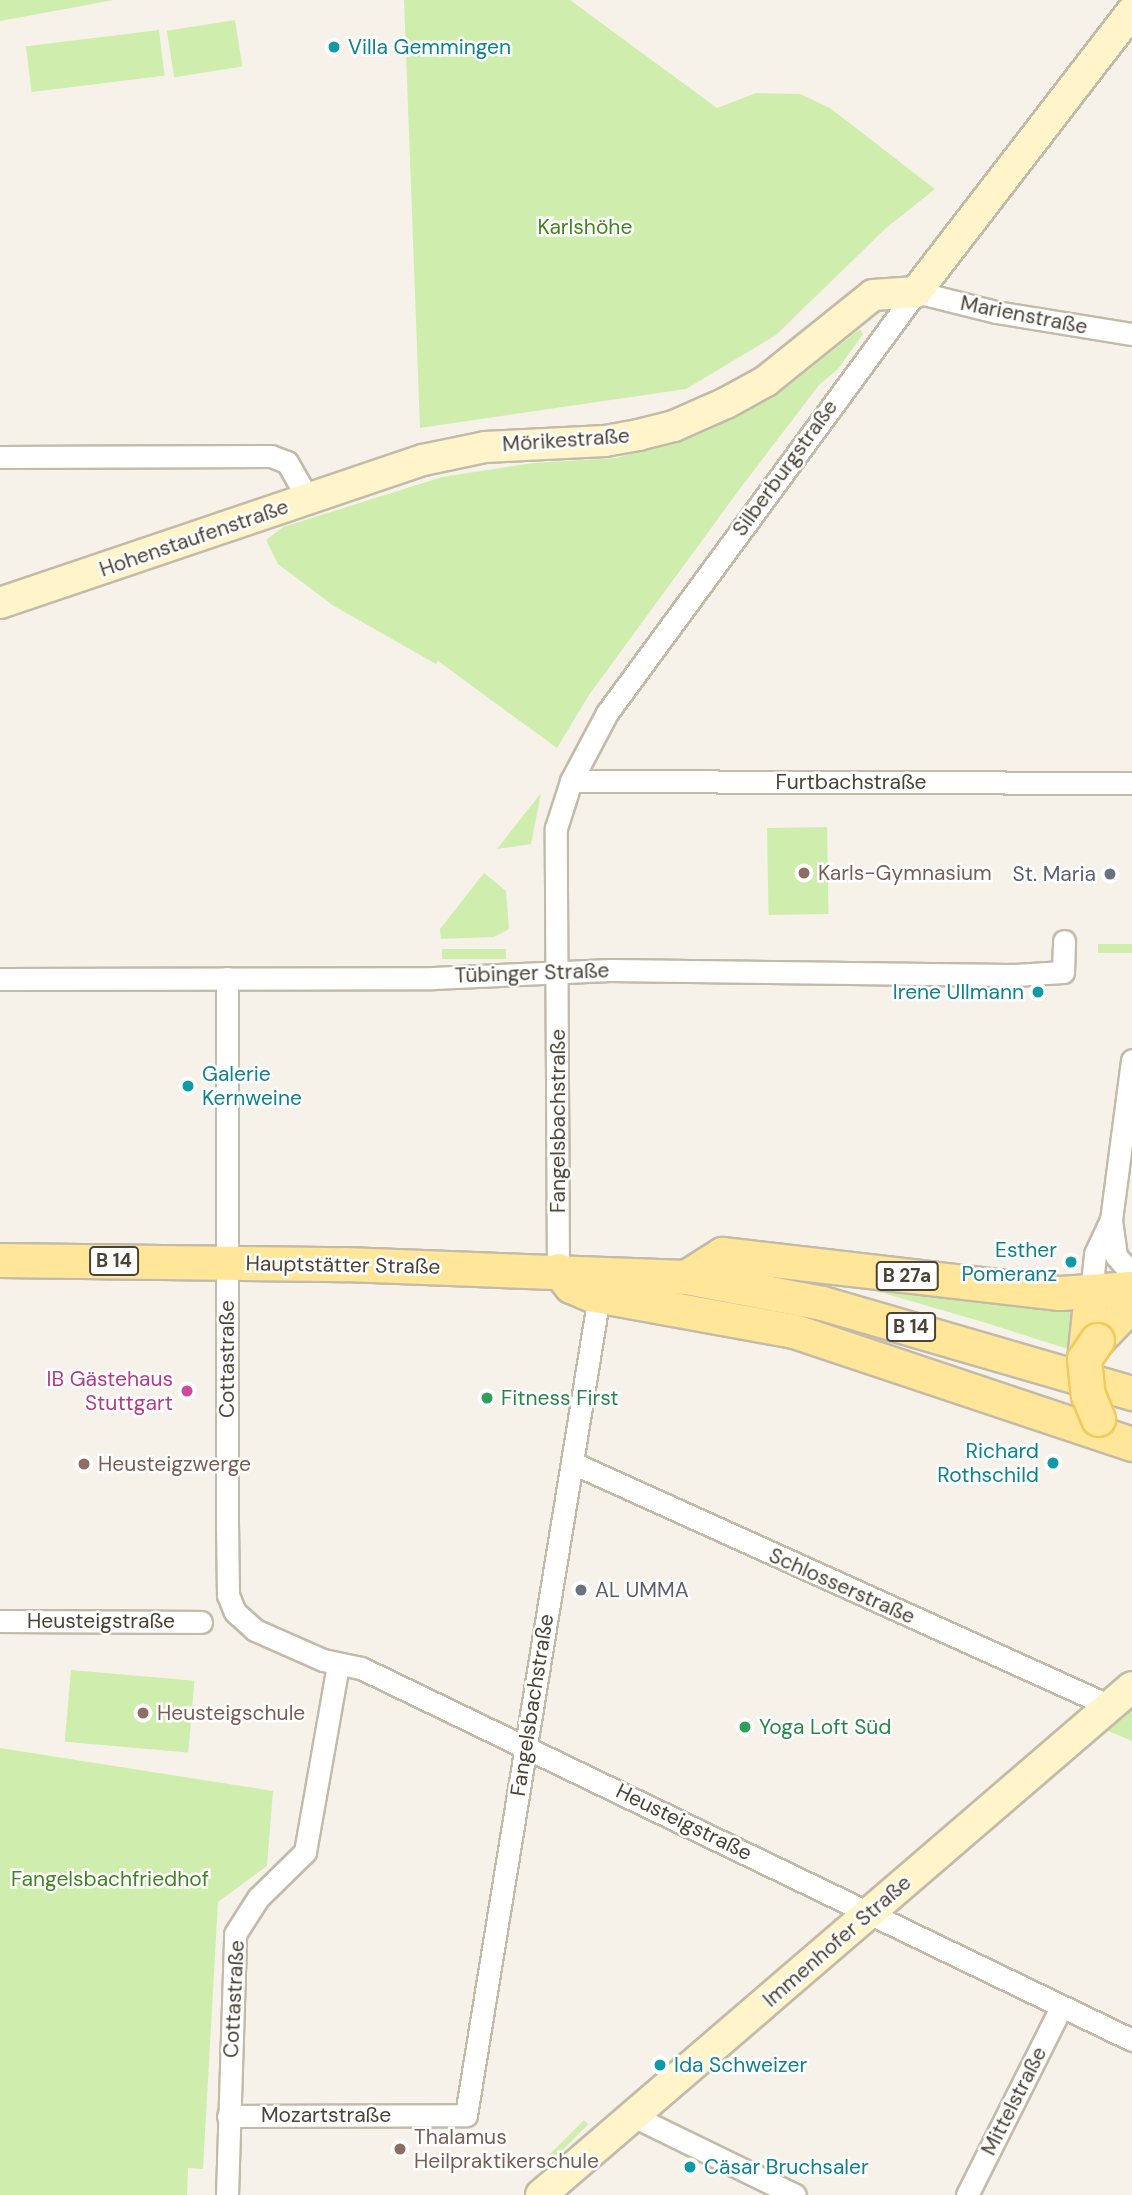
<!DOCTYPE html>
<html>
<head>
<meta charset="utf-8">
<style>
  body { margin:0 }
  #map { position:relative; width:1132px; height:2195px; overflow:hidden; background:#f6f2e9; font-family:"DM Sans",sans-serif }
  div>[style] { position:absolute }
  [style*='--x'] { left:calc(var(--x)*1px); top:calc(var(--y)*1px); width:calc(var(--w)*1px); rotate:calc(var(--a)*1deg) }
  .green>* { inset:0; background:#cfeeae; transform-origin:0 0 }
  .roads { filter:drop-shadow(2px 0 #c3bbaa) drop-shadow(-2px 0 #c3bbaa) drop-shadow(0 2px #c3bbaa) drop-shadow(0 -2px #c3bbaa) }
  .street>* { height:21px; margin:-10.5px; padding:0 10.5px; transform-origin:10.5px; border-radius:10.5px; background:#fff }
  .secondary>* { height:30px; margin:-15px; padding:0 15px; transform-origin:15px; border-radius:15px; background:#fff4ca }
  .primary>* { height:33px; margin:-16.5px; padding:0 16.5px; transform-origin:16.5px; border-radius:16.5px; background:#ffe699 }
  .bridges { filter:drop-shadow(2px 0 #f1ca5c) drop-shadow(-2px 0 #f1ca5c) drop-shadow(0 2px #f1ca5c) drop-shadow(0 -2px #f1ca5c) }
  .primary-bridge>* { height:33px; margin:-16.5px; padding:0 16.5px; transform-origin:16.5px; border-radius:16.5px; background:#ffe699 }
  .dots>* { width:19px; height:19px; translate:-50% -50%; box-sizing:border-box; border:4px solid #fff; border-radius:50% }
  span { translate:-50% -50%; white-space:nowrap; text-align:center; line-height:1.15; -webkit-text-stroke:5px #fff; paint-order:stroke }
  .shield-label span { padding:2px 5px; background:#fff; border:2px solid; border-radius:5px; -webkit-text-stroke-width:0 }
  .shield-label { font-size:19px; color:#4b4336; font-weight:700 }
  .culture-label { font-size:21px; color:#0d838f }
  .left { translate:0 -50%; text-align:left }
  .right { translate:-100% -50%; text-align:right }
  .park-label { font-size:21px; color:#438422 }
  .street-label { font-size:21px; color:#4b4336 }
  .education-label { font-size:21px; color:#785e54 }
  .worship-label { font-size:21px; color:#5b616d }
  .hotel-label { font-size:21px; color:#b23c85 }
  .leisure-label { font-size:21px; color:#27864d }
</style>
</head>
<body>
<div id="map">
  <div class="green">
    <i style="clip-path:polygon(0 0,114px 0,0 21px)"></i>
    <i style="clip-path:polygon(404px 0,570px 0,717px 108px,756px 93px,800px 94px,830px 108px,935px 189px,885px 229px,776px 335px,686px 389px,420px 428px)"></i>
    <i style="left:235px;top:20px;width:47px;height:69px;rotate:81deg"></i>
    <i style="left:159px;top:30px;width:46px;height:134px;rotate:83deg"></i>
    <i style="clip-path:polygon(860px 329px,863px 334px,838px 369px,819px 385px,739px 490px,589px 695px,557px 748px,438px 661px,436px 664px,334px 606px,278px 564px,266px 540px,283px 527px,442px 477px,533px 463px,616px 458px,695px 436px,773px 398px)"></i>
    <i style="clip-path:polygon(541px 793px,531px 844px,497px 849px)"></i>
    <i style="left:827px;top:827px;width:87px;height:60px;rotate:89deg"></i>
    <i style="clip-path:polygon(484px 873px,506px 891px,509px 929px,494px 937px,441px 939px,440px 929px)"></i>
    <i style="left:1098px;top:944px;width:34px;height:9px"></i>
    <i style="left:506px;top:949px;width:10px;height:64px;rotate:90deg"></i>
    <i style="clip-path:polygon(845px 1282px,1073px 1311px,1068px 1349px,983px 1322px)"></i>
    <i style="left:71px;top:1670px;width:124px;height:72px;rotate:5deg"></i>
    <i style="clip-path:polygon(1132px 1708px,1132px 1741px,1106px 1730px)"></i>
    <i style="clip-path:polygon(0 1748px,273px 1791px,267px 1866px,218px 1902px,203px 2169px,188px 2168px,187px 2195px,0 2195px)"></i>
    <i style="left:584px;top:2120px;width:6px;height:52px;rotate:45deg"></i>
  </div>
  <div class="roads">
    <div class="street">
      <i style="--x:0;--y:457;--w:271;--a:-0.2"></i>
      <i style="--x:271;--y:456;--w:17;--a:21"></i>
      <i style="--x:287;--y:462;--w:43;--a:60.4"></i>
      <i style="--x:571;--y:781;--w:561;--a:0.2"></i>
      <i style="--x:227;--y:978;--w:545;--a:90"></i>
      <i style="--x:227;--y:1523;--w:72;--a:89.2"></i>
      <i style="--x:228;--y:1595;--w:18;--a:68"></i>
      <i style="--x:235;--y:1612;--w:27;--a:42"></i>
      <i style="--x:255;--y:1630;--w:74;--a:23.8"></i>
      <i style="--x:323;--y:1660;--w:39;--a:12"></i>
      <i style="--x:361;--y:1668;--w:856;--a:25.76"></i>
      <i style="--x:0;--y:979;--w:433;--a:-0.1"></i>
      <i style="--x:433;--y:978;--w:177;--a:-2.6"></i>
      <i style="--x:610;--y:970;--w:405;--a:0.7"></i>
      <i style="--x:1015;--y:975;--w:48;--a:-3.6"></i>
      <i style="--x:1063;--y:972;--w:31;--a:-88"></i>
      <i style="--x:1111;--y:1220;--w:36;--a:82"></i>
      <i style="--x:1116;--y:1256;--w:24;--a:48"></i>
      <i style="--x:558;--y:1270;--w:442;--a:-90.3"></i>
      <i style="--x:556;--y:828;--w:49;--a:-72.3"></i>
      <i style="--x:571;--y:781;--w:77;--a:-62.1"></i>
      <i style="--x:607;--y:713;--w:522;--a:-53.72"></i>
      <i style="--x:916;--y:292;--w:82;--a:14"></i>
      <i style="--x:996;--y:312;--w:138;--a:9.2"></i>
      <i style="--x:1091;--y:1293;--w:39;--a:-84"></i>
      <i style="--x:1095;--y:1254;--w:38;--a:-65"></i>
      <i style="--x:1111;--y:1220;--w:161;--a:-82.5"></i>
      <i style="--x:575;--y:1464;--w:587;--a:24.34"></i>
      <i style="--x:0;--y:1621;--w:201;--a:0.3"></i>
      <i style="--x:228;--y:2116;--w:238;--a:-0.2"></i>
      <i style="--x:466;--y:2115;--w:830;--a:-80.78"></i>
      <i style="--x:633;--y:2116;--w:180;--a:26"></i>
      <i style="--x:227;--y:2195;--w:261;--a:-88.2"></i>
      <i style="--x:235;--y:1934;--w:43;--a:-57.4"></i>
      <i style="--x:258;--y:1898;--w:66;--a:-44.4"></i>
      <i style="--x:305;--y:1852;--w:191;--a:-80"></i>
      <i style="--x:967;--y:2195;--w:210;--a:-63.4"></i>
    </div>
    <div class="secondary">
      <i style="--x:0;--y:603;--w:447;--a:-18.7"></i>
      <i style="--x:423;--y:460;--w:63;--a:-11.8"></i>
      <i style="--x:485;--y:447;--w:120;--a:-2.9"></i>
      <i style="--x:605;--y:441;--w:34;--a:-10"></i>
      <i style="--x:638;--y:435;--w:37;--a:-14"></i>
      <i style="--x:674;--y:426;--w:57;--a:-23.9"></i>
      <i style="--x:726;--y:403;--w:46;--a:-28.8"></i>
      <i style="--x:766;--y:381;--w:137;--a:-38.8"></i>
      <i style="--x:873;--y:295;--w:43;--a:-4"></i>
      <i style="--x:916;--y:292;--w:354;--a:-52.4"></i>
      <i style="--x:541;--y:2195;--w:779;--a:-40.68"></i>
    </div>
    <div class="primary">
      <i style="--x:0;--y:1260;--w:345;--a:0.7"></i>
      <i style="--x:345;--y:1264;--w:341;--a:2.2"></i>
      <i style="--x:686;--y:1277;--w:138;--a:10.8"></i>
      <i style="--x:822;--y:1303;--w:323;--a:16.2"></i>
      <i style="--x:558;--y:1270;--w:21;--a:51"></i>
      <i style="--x:571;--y:1286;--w:21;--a:23"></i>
      <i style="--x:590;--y:1294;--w:207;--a:10.3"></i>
      <i style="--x:794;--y:1331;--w:356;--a:18.5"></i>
      <i style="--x:686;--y:1277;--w:43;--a:-32.6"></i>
      <i style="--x:722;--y:1254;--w:340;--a:6.6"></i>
      <i style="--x:1060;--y:1293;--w:72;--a:-4"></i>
      <i style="--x:1097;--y:1340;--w:50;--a:-45.8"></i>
      <i style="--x:1084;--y:1359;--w:66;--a:-83.9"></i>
    </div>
  </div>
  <div class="bridges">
    <div class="primary-bridge">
      <i style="--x:1097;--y:1340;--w:23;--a:124"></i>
      <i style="--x:1084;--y:1359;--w:36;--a:84"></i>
      <i style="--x:1088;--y:1395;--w:26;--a:67"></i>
    </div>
  </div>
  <div class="dots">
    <i style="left:334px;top:47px;background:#0f9aa8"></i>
    <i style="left:804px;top:873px;background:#8d6e63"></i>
    <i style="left:1110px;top:874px;background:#6b7280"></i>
    <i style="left:1038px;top:992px;background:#0f9aa8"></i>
    <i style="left:188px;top:1086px;background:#0f9aa8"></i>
    <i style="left:1071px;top:1262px;background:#0f9aa8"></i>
    <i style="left:187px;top:1391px;background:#d1479c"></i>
    <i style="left:487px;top:1398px;background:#2e9e5b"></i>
    <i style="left:1053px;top:1463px;background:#0f9aa8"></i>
    <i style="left:84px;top:1464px;background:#8d6e63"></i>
    <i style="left:581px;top:1590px;background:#6b7280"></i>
    <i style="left:143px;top:1713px;background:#8d6e63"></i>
    <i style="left:745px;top:1727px;background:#2e9e5b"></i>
    <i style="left:660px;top:2065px;background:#0f9aa8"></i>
    <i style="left:400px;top:2149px;background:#8d6e63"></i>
    <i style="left:690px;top:2167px;background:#0f9aa8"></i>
  </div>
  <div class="shield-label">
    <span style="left:114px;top:1261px">B 14</span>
    <span style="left:907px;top:1276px">B 27a</span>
    <span style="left:911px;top:1327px">B 14</span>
  </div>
  <div class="culture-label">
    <span class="left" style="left:348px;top:47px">Villa Gemmingen</span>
    <span class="right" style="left:1024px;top:992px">Irene Ullmann</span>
    <span class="left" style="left:202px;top:1086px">Galerie<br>Kernweine</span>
    <span class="right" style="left:1057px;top:1262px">Esther<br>Pomeranz</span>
    <span class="right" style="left:1039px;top:1463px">Richard<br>Rothschild</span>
    <span class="left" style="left:674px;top:2065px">Ida Schweizer</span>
    <span class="left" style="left:704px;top:2167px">Cäsar Bruchsaler</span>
  </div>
  <div class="park-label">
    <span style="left:585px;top:227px">Karlshöhe</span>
    <span style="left:110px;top:1879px">Fangelsbachfriedhof</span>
  </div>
  <div class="street-label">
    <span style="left:1024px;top:315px;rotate:11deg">Marienstraße</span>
    <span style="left:566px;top:440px;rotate:-4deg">Mörikestraße</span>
    <span style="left:785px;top:468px;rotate:-54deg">Silberburgstraße</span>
    <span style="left:194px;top:538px;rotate:-19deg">Hohenstaufenstraße</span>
    <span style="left:851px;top:782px">Furtbachstraße</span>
    <span style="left:532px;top:973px;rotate:-2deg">Tübinger Straße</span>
    <span style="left:558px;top:1121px;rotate:-90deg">Fangelsbachstraße</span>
    <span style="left:343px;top:1265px;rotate:1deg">Hauptstätter Straße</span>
    <span style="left:227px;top:1359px;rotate:-90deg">Cottastraße</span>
    <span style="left:842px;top:1586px;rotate:24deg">Schlosserstraße</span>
    <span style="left:101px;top:1621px">Heusteigstraße</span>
    <span style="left:532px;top:1705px;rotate:-81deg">Fangelsbachstraße</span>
    <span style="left:684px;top:1822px;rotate:26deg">Heusteigstraße</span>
    <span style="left:837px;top:1941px;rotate:-41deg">Immenhofer Straße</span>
    <span style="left:234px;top:1999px;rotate:-87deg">Cottastraße</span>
    <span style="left:1014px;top:2101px;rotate:-63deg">Mittelstraße</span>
    <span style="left:326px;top:2115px">Mozartstraße</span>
  </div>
  <div class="education-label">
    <span class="left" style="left:818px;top:873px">Karls-Gymnasium</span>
    <span class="left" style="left:98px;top:1464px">Heusteigzwerge</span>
    <span class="left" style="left:157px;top:1713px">Heusteigschule</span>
    <span class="left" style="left:414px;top:2149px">Thalamus<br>Heilpraktikerschule</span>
  </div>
  <div class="worship-label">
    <span class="right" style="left:1096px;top:874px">St. Maria</span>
    <span class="left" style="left:595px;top:1590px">AL UMMA</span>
  </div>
  <div class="hotel-label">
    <span class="right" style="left:173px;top:1391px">IB Gästehaus<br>Stuttgart</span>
  </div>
  <div class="leisure-label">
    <span class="left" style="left:501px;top:1398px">Fitness First</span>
    <span class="left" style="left:759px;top:1727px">Yoga Loft Süd</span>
  </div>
</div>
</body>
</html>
